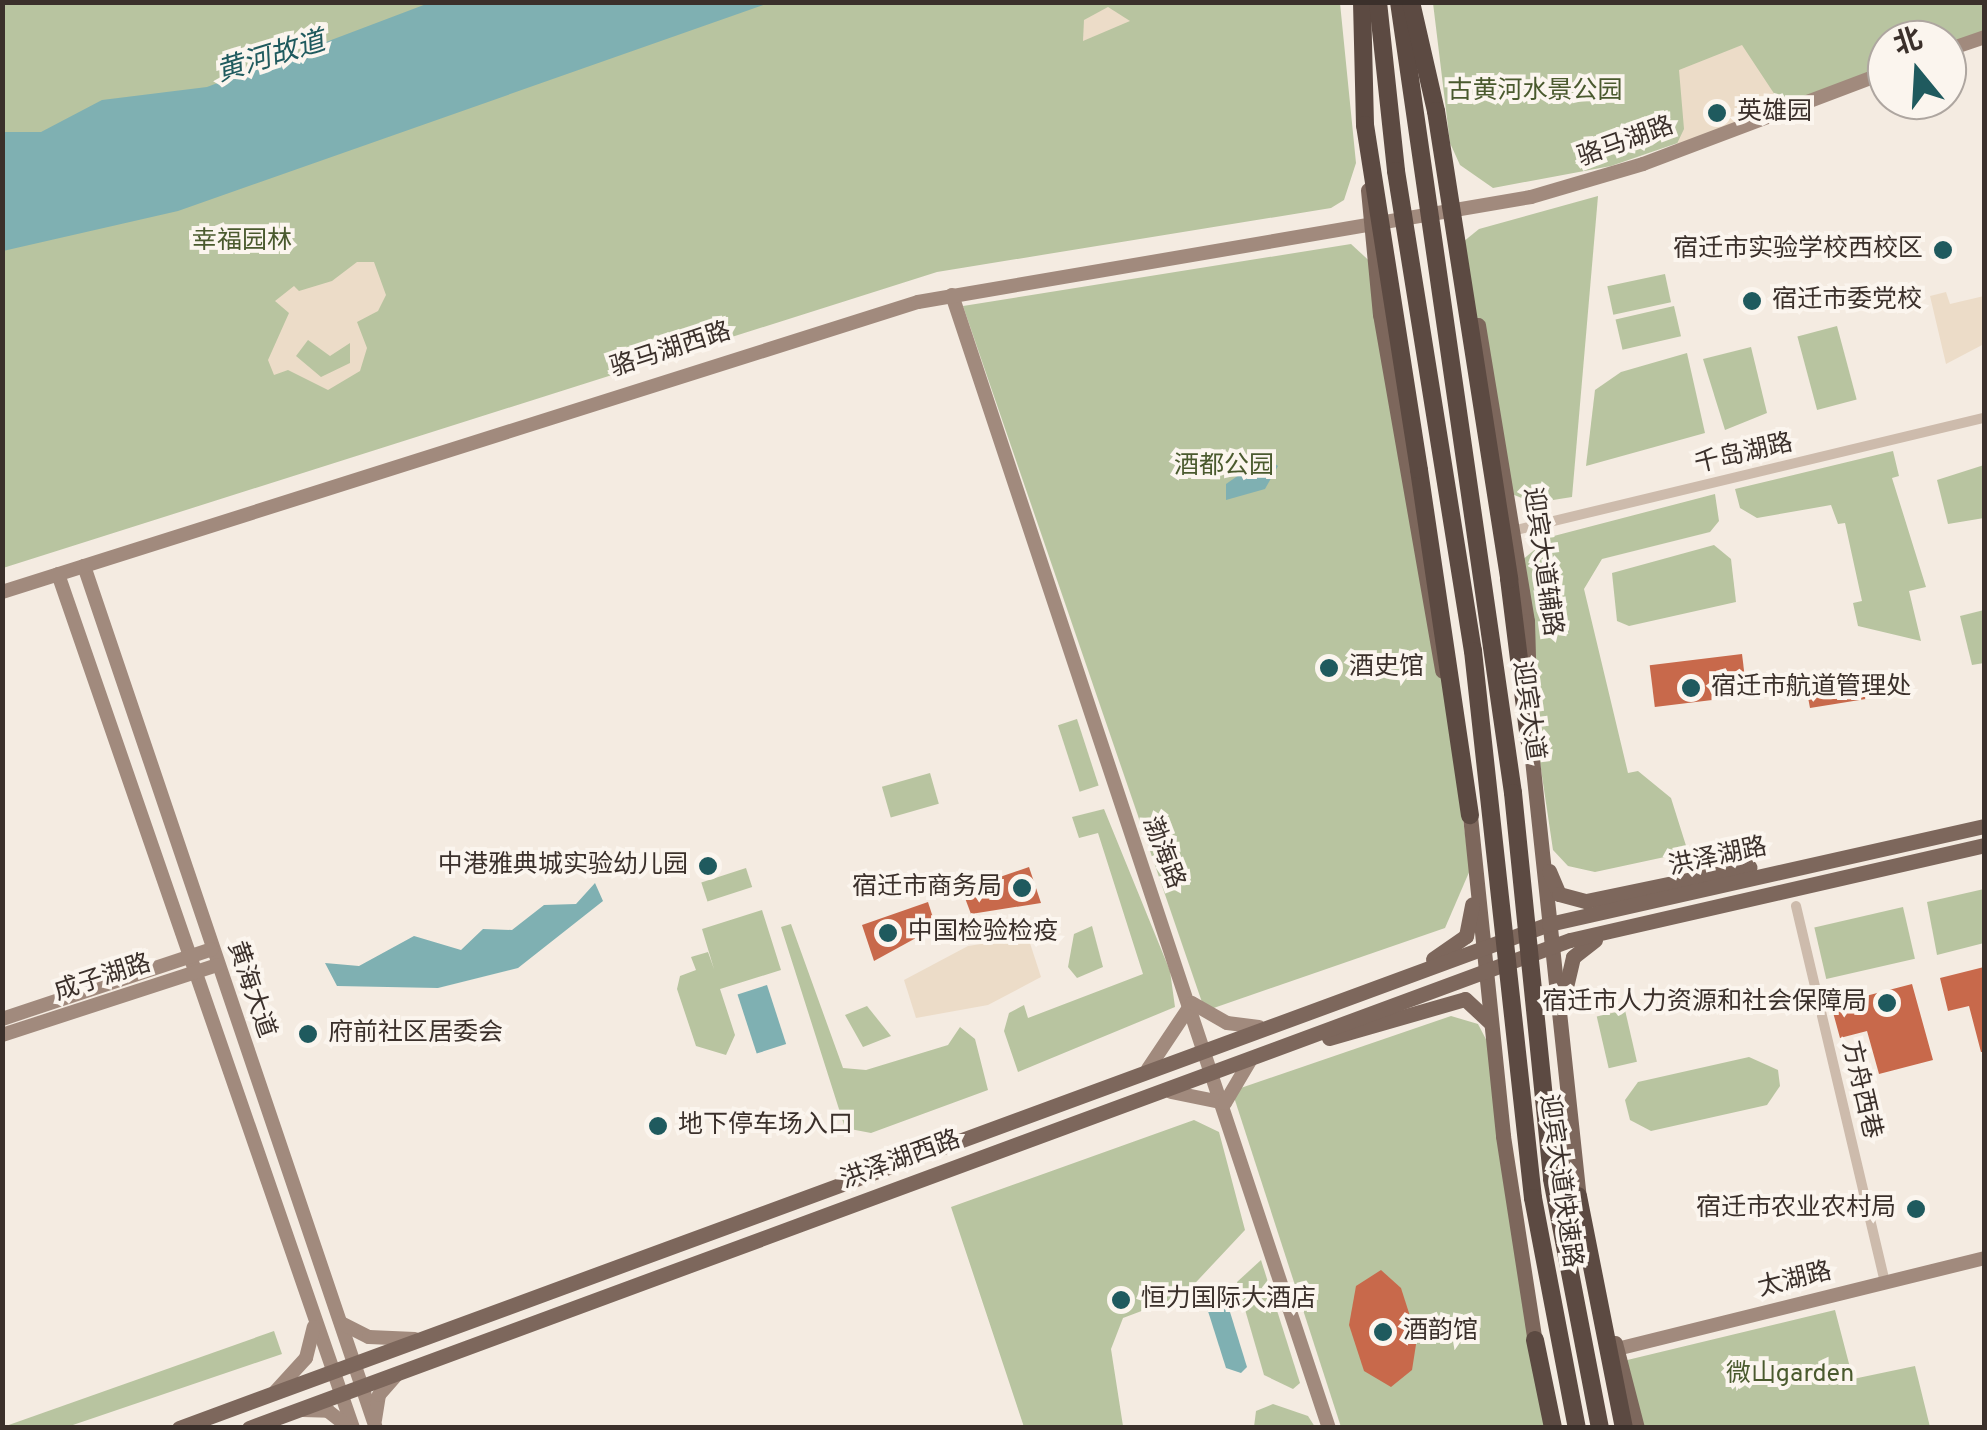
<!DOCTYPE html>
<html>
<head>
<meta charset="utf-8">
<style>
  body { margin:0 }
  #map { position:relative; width:1987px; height:1430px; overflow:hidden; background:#f4ebe1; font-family:Overpass,"Noto Sans SC",sans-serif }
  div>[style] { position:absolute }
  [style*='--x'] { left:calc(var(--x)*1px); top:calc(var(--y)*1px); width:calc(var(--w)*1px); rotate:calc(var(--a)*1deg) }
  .green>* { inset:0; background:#b8c4a0; transform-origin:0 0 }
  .plaza>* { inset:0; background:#ecdcc8 }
  .water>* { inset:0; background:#7fb0b2; transform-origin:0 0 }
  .building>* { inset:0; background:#c8694b; transform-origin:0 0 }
  .street>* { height:10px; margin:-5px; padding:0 5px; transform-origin:5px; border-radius:5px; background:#cdbbac }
  .secondary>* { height:14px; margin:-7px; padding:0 7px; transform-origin:7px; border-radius:7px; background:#a18a7d }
  .primary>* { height:15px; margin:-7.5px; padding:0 7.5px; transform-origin:7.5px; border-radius:7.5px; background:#7d675c }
  .highway>* { height:18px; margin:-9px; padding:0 9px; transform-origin:9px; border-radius:9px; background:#5c4a42 }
  .highway-bridge>* { height:18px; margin:-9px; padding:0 9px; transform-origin:9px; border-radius:9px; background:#5c4a42 }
  .dots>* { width:28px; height:28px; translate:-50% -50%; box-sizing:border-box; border:5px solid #fbf5ee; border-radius:50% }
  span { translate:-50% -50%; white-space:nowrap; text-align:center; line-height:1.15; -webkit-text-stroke:8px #fbf5ee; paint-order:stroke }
  .park-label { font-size:25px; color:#4a5a2e }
  .poi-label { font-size:25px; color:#3b302b }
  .left { translate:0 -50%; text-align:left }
  .right { translate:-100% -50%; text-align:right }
  .street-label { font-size:25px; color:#3b302b }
  .water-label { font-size:28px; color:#1f5a5e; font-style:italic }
  .frame { position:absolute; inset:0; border:5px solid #3b302b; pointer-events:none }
  .north { position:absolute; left:1867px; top:20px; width:100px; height:100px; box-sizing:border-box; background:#fbf5ee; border:2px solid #aea6a0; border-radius:50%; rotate:342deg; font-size:28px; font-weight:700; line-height:40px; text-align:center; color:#3b302b }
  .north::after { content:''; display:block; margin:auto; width:35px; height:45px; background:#1f5a5e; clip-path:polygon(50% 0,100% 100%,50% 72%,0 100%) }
</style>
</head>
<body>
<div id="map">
  <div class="green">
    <i style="clip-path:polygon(2px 3px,1340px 3px,1356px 163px,1344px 200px,1331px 208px,937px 272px,3px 568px)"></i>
    <i style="clip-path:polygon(1433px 3px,1984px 3px,1984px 37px,1947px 50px,1947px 40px,1887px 40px,1887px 71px,1611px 166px,1493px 188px,1460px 165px,1450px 143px)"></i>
    <i style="clip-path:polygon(1598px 196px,1572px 497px,1534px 503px,1507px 492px,1463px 242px,1479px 229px)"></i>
    <i style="clip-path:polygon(1351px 244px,1389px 279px,1470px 870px,1445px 928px,1205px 1011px,963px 306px)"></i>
    <i style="left:1665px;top:274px;width:29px;height:59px;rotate:78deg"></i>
    <i style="left:1674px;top:306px;width:31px;height:60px;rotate:77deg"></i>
    <i style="left:1837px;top:326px;width:76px;height:41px;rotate:75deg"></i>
    <i style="clip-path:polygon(1751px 347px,1767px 413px,1725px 430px,1703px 359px)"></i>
    <i style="clip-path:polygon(1687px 353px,1705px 433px,1586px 466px,1595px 390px,1621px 372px)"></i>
    <i style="clip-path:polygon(1893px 451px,1899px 476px,1892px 478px,1926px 587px,1909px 591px,1921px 641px,1858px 626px,1853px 603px,1862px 601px,1845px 523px,1838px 524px,1831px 505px,1757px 518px,1740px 508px,1735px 489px)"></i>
    <i style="clip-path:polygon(1984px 465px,1984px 518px,1948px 524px,1937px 480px)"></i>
    <i style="clip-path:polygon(1715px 494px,1719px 521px,1710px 532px,1602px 559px,1584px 589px,1628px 773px,1638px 771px,1671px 798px,1688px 852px,1595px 872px,1568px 866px,1553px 850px,1514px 588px,1521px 561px,1550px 537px)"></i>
    <i style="clip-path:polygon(1714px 545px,1731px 559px,1736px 602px,1629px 626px,1617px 621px,1612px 573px)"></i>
    <i style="clip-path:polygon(1984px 610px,1984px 663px,1972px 665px,1960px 616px)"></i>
    <i style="left:1077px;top:719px;width:70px;height:20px;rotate:72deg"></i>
    <i style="left:930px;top:773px;width:32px;height:50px;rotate:74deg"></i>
    <i style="clip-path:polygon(1104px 809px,1170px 971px,1175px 1007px,1018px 1072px,1004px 1031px,1009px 1013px,1024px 1005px,1028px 1018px,1143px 974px,1098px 833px,1079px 838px,1072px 817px)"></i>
    <i style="left:746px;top:868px;width:20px;height:47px;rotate:72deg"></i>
    <i style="clip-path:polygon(1984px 889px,1984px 943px,1937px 955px,1927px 902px)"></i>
    <i style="left:1903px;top:907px;width:53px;height:91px;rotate:77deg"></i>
    <i style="clip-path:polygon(762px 910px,781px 970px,720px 989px,735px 1035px,726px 1055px,696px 1046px,677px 989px,680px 976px,696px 970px,691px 957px,708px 952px,714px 969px,702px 929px)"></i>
    <i style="clip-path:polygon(791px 924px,843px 1068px,866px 1070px,948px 1045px,960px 1027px,975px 1039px,988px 1090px,871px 1133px,845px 1128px,781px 927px)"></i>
    <i style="clip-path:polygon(1092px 926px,1103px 967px,1077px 978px,1068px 967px,1074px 934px)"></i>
    <i style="clip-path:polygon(867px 1006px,891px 1036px,863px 1047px,845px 1015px)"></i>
    <i style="left:1625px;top:1010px;width:53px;height:29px;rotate:77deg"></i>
    <i style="clip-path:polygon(1451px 1016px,1478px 1024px,1490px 1047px,1549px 1427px,1341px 1427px,1232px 1091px)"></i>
    <i style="clip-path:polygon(1749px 1057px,1778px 1070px,1780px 1086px,1767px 1105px,1651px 1131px,1630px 1120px,1625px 1100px,1638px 1082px)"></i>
    <i style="clip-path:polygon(1194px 1120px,1219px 1132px,1245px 1230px,1184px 1295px,1123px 1318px,1111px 1349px,1123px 1426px,1024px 1427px,951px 1207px)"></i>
    <i style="clip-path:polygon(1261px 1260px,1300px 1383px,1293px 1389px,1264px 1375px,1237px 1282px)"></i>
    <i style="clip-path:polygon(1835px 1310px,1853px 1379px,1915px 1366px,1930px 1427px,1634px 1427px,1619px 1362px)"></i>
    <i style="clip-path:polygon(274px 1331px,282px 1354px,67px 1427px,3px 1427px)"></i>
    <i style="clip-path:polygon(1273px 1404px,1308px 1416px,1315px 1427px,1254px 1427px,1256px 1411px)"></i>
  </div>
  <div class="plaza">
    <i style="clip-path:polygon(1108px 7px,1130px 21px,1083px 41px,1084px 20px)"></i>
    <i style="clip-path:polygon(1742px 45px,1777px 98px,1792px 107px,1673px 152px,1684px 129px,1679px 70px)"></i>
    <i style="clip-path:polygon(evenodd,357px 262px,374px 262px,386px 295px,378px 311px,357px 322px,367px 348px,360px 371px,328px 390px,288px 370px,274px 375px,268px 360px,289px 313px,275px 301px,294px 286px,299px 291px,332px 281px,357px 262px,308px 340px,330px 356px,350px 343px,350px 363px,321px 377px,296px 356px,308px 340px)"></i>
    <i style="clip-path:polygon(1946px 292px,1950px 304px,1984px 296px,1984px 344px,1946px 364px,1930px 296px)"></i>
    <i style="clip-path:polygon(1028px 937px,1041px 977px,988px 1005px,916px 1018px,904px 980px,968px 946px)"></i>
  </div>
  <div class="water">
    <i style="clip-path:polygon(429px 3px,769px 3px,178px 211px,3px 251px,3px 132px,41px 132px,102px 100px,207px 87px)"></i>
    <i style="clip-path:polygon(1265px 457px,1278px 466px,1265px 489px,1226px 500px,1226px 484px)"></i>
    <i style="clip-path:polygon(595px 883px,603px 901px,518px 968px,438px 988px,337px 986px,325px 963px,359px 966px,414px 936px,461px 950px,483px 929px,512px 930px,544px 905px,576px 904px)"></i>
    <i style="left:767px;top:985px;width:62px;height:31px;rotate:72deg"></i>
    <i style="clip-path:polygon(1216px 1298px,1226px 1299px,1247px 1367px,1241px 1373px,1226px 1368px,1207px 1308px)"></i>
  </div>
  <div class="building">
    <i style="left:1742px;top:654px;width:42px;height:93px;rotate:83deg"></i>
    <i style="clip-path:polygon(1876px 676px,1880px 692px,1872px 698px,1810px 708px,1807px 692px,1825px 681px)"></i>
    <i style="clip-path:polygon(1029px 867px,1041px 903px,971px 914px,962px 890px)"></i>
    <i style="clip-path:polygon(928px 902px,936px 927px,874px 961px,862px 925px)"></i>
    <i style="clip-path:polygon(1984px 967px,1984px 1052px,1981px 1052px,1969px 1006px,1948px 1011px,1940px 978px)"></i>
    <i style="clip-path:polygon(1912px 984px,1933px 1060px,1879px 1074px,1867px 1031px,1840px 1038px,1831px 1005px)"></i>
    <i style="clip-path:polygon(1381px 1270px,1401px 1288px,1417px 1338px,1412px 1370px,1391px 1387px,1364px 1371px,1349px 1325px,1356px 1286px)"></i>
  </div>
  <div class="street">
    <i style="--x:1512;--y:531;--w:485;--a:-13.5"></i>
    <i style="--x:1796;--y:906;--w:386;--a:76.7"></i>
  </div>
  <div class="secondary">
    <i style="--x:1947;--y:50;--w:39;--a:-19"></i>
    <i style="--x:952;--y:295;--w:1194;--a:71.6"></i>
    <i style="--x:84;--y:566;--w:910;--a:71.29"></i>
    <i style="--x:58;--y:574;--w:904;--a:70.94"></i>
    <i style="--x:2;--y:592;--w:961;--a:-17.57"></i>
    <i style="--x:918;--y:302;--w:622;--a:-9.72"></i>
    <i style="--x:1531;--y:197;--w:117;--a:-16.4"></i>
    <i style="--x:1643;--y:164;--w:261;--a:-20.7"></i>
    <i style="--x:2;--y:1019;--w:221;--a:-18.4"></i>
    <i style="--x:2;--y:1035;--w:226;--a:-18"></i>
    <i style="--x:1148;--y:1069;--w:79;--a:-56.3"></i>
    <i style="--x:1192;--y:1003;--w:40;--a:29.7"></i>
    <i style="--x:1227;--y:1023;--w:32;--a:7"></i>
    <i style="--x:1171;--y:1092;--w:55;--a:11.5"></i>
    <i style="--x:1225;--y:1103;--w:51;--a:-59.4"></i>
    <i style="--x:341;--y:1323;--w:31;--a:27"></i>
    <i style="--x:369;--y:1337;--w:46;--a:2.5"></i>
    <i style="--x:1617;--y:1349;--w:378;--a:-13.9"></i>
    <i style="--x:275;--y:1392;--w:46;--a:-47.6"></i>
    <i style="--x:306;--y:1358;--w:32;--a:-76"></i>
    <i style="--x:303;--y:1410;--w:25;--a:2"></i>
    <i style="--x:328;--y:1411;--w:28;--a:38"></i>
    <i style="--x:375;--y:1420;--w:25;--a:-81"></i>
    <i style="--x:379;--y:1395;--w:28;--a:-49"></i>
  </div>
  <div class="primary">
    <i style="--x:1368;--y:190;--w:125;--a:84.5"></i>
    <i style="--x:1380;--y:314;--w:362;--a:80.1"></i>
    <i style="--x:1478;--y:325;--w:300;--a:80.6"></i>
    <i style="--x:1527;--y:621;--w:72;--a:88.4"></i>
    <i style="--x:1529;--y:731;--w:477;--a:83.9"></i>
    <i style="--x:1469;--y:806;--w:332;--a:84.1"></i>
    <i style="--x:1503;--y:1136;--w:216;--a:81.2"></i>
    <i style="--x:1549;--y:871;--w:25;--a:67"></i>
    <i style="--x:1559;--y:894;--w:28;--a:15"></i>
    <i style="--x:1586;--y:901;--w:167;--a:-11.7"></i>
    <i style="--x:1433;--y:959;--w:40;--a:-34.9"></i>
    <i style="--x:1466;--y:936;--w:32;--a:-79"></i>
    <i style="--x:1562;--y:1004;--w:48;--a:-76.8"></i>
    <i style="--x:1573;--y:957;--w:28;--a:-38"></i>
    <i style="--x:1329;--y:1038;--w:141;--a:-16"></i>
    <i style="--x:1465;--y:999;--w:33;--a:43"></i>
    <i style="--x:1615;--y:1343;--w:88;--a:75.5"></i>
    <i style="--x:179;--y:1428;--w:1460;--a:-20.2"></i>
    <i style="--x:1549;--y:924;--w:446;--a:-12.7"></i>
    <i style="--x:249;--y:1428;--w:1408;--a:-20.28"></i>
    <i style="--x:1570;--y:940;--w:425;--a:-12.9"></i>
  </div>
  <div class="highway">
    <i style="--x:1419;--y:470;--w:349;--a:81.6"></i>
    <i style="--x:1509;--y:579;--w:162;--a:82.9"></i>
    <i style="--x:1578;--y:1196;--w:237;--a:78.8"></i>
    <i style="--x:1535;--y:1340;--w:90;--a:78.4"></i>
  </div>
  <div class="highway-bridge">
    <i style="--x:1362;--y:2;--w:123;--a:88.6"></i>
    <i style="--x:1365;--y:125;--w:349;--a:81.1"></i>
    <i style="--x:1378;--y:2;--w:170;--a:83.9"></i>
    <i style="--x:1396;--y:171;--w:486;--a:80.9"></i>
    <i style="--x:1473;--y:651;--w:550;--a:83.74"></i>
    <i style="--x:1533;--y:1198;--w:234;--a:79.2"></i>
    <i style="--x:1399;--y:2;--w:799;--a:81.8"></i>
    <i style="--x:1513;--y:793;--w:388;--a:84.2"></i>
    <i style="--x:1552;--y:1179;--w:254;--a:79.1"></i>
    <i style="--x:1411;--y:2;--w:112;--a:77.1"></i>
    <i style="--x:1436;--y:111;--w:474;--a:81.1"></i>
  </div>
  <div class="dots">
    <i style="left:1717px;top:113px;background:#1f5a5e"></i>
    <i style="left:1943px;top:250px;background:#1f5a5e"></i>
    <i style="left:1752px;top:301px;background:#1f5a5e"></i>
    <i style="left:1329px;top:668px;background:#1f5a5e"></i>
    <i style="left:1691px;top:688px;background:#1f5a5e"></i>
    <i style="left:708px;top:866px;background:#1f5a5e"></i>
    <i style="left:1022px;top:888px;background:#1f5a5e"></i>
    <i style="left:888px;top:933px;background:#1f5a5e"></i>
    <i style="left:1887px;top:1003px;background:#1f5a5e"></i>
    <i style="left:308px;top:1034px;background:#1f5a5e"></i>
    <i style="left:658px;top:1126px;background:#1f5a5e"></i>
    <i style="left:1916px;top:1209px;background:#1f5a5e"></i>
    <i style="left:1121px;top:1300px;background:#1f5a5e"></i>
    <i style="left:1383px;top:1332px;background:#1f5a5e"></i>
  </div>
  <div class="park-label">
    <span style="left:1535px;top:92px">古黄河水景公园</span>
    <span style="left:242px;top:242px">幸福园林</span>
    <span style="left:1224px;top:467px">酒都公园</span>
    <span style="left:1790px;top:1375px">微山garden</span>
  </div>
  <div class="poi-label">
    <span class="left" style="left:1737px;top:113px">英雄园</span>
    <span class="right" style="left:1923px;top:250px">宿迁市实验学校西校区</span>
    <span class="left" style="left:1772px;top:301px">宿迁市委党校</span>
    <span class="left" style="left:1349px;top:668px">酒史馆</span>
    <span class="left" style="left:1711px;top:688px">宿迁市航道管理处</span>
    <span class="right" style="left:688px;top:866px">中港雅典城实验幼儿园</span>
    <span class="right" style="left:1002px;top:888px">宿迁市商务局</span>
    <span class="left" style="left:908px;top:933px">中国检验检疫</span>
    <span class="right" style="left:1867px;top:1003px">宿迁市人力资源和社会保障局</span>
    <span class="left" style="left:328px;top:1034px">府前社区居委会</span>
    <span class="left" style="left:678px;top:1126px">地下停车场入口</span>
    <span class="right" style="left:1896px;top:1209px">宿迁市农业农村局</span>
    <span class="left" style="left:1141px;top:1300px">恒力国际大酒店</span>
    <span class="left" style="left:1403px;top:1332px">酒韵馆</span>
  </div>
  <div class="street-label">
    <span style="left:1626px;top:143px;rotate:-20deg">骆马湖路</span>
    <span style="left:671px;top:351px;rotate:-18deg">骆马湖西路</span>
    <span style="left:1744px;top:455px;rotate:-13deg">千岛湖路</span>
    <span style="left:1541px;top:562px;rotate:82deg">迎宾大道辅路</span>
    <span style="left:1527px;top:711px;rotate:82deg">迎宾大道</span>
    <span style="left:1162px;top:853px;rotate:69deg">渤海路</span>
    <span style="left:1718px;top:858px;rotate:-12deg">洪泽湖路</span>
    <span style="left:103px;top:979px;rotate:-18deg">成子湖路</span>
    <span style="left:250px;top:990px;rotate:71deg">黄海大道</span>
    <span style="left:1860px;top:1090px;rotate:77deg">方舟西巷</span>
    <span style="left:901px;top:1161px;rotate:-20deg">洪泽湖西路</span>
    <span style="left:1559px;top:1181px;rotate:82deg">迎宾大道快速路</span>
    <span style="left:1795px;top:1281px;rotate:-14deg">太湖路</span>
  </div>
  <div class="water-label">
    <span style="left:271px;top:58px;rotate:-17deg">黄河故道</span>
  </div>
  <div class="frame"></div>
  <div class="north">北</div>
</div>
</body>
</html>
